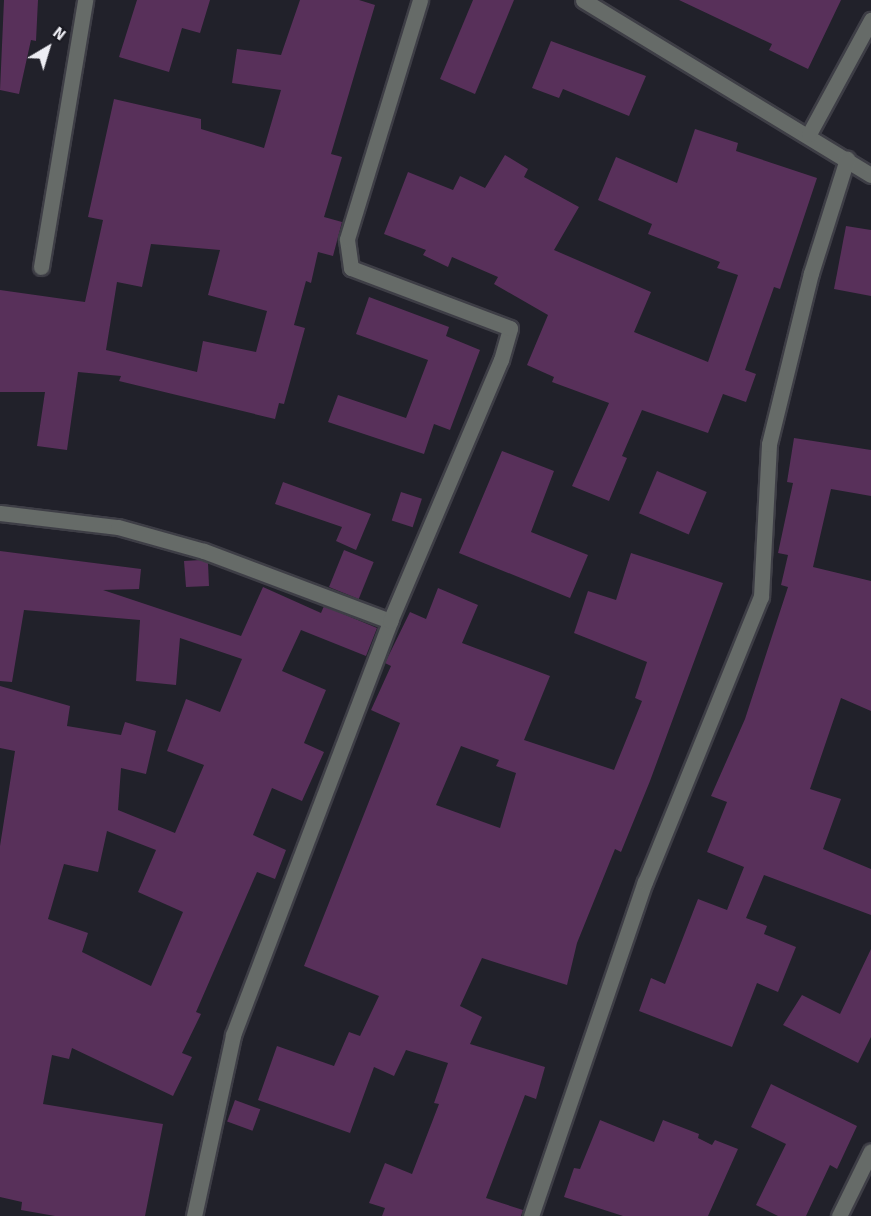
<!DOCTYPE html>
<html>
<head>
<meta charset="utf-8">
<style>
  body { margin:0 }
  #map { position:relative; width:871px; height:1216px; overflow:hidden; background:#21212a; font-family:Signika,sans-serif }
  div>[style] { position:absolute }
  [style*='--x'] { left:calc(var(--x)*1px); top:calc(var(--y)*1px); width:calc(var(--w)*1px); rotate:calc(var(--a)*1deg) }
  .building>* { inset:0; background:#58305a; transform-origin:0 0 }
  .roads { filter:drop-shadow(2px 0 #3e3e46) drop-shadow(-2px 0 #3e3e46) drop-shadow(0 2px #3e3e46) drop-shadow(0 -2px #3e3e46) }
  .minor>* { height:15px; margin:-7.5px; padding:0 7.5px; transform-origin:7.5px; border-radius:7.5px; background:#666b68 }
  span { translate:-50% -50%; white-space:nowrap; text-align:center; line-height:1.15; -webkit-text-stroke:4.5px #181820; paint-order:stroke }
  .north { position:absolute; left:18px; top:18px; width:60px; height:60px; -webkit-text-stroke:4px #181820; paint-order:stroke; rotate:38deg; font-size:16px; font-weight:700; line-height:24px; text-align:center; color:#ededf3 }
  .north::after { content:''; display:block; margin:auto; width:21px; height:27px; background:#ededf3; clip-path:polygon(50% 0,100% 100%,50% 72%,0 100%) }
</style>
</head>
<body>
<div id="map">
  <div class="building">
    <i style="clip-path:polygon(4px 0,38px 0,36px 41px,31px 40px,19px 94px,0 90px)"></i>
    <i style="clip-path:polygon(137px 0,210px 0,200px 33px,182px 28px,169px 72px,119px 57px)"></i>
    <i style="clip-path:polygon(evenodd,300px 0,359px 0,375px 5px,331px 154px,342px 157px,324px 217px,342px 222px,333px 256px,318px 252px,311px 283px,306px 281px,294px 325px,305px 328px,284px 404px,279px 403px,275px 419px,119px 381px,121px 376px,78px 372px,67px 450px,37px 446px,45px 392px,0 392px,0 290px,85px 302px,103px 220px,88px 217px,114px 99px,201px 119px,201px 129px,264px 148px,281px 90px,232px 83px,237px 49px,281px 55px,300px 0,151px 244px,220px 250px,208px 295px,267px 311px,256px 352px,203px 341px,197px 372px,106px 350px,117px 282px,142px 287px,151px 244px)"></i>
    <i style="clip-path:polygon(473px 0,514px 0,475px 94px,440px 79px)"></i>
    <i style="clip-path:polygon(679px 0,841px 0,808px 69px,769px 50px,772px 44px)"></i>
    <i style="clip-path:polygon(551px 41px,646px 76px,629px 116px,563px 89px,559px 98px,532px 88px)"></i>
    <i style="clip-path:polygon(695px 129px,738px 143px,736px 151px,817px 178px,780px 289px,774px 287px,745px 370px,756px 374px,746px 402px,723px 394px,708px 433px,642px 410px,622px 456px,627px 458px,609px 501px,572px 486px,609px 403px,552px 382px,554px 377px,527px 365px,548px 315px,494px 284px,498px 277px,452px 257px,448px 267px,423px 255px,426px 250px,384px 234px,408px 172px,453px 190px,460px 176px,485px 188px,505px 155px,528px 169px,524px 177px,579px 207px,554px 250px,651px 292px,634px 332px,708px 362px,738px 275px,717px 268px,720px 262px,648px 234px,652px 224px,598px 200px,616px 157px,677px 183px)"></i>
    <i style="clip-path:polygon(846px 226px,871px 230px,871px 296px,834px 289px)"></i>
    <i style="clip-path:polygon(369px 297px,449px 327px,446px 336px,480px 350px,450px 430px,434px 424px,424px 454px,328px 422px,338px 395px,406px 418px,428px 360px,356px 334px)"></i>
    <i style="clip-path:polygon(794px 438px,871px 450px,871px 496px,831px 489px,813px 567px,871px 581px,871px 711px,841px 698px,810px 789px,841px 799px,823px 849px,871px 869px,871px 915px,764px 875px,746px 918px,767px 926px,764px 934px,796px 947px,778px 992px,757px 983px,732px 1047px,639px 1011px,651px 978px,665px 984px,698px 899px,727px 910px,744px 867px,707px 852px,727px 802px,711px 796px,745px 719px,788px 587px,781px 585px,788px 555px,778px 553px,793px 483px,787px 482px)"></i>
    <i style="clip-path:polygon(502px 451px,554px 471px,531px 532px,588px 555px,570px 598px,459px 553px)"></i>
    <i style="left:657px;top:471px;width:54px;height:46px;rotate:23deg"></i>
    <i style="clip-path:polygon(283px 482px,371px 514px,356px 550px,336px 541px,342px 527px,275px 504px)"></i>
    <i style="left:401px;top:492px;width:22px;height:30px;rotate:18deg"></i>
    <i style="left:344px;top:550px;width:32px;height:40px;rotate:22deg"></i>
    <i style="clip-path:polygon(evenodd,0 551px,141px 569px,139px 589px,103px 590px,241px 636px,263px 587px,321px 613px,324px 606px,377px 628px,366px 656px,301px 630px,282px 671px,326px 690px,304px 743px,324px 752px,302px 801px,272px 788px,253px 835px,286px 850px,275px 879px,257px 872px,196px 1012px,201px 1014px,182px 1053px,192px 1057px,173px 1096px,72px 1048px,69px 1059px,52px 1055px,43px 1104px,163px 1124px,145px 1216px,55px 1216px,21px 1210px,22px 1202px,0 1197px,0 846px,15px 751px,0 748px,0 686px,70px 706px,67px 726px,121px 735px,125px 722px,156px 731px,146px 774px,121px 768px,118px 810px,175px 833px,204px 765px,167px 751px,186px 699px,220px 712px,242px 659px,180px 638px,176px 685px,136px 681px,140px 620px,24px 610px,12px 682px,0 681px,0 551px,107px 831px,156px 850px,138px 892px,183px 912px,151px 986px,82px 952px,88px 933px,48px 919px,64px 864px,98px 872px,107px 831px)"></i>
    <i style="clip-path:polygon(evenodd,631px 553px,723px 583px,650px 781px,621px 852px,615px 849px,577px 943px,567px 985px,482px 958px,460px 1006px,482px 1017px,470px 1044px,545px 1067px,536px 1099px,525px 1095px,486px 1198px,523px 1210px,521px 1216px,382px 1216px,385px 1208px,369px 1203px,385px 1163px,412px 1174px,439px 1104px,434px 1103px,448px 1063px,406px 1050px,394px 1076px,374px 1067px,350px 1133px,258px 1100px,277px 1046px,334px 1066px,349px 1032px,360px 1036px,379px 996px,304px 966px,400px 723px,371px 710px,391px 666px,385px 663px,410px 612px,426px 619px,438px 588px,478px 605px,462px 643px,550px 676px,524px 740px,614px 770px,642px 701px,635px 698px,647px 662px,574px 633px,588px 591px,616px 600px,631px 553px,461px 746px,499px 760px,496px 766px,516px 773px,500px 828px,436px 805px,461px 746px)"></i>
    <i style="clip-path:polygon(201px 560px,208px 563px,209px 586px,186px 587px,184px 561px)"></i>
    <i style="clip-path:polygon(871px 949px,871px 1037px,858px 1063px,783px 1025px,802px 995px,840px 1014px)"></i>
    <i style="clip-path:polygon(771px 1084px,857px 1126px,837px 1169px,830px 1165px,806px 1216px,778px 1216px,756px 1205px,786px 1144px,751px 1127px)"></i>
    <i style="left:235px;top:1100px;width:27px;height:23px;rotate:20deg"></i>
    <i style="clip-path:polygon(600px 1120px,654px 1142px,663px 1120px,699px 1134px,698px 1138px,712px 1145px,715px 1140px,738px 1149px,708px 1216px,623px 1216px,564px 1197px,574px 1168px,580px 1169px)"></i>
  </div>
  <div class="roads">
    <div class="minor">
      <i style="--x:583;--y:0;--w:337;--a:31.3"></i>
      <i style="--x:809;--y:134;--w:130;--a:-61.5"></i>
      <i style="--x:41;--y:267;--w:271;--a:-80.6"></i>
      <i style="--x:0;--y:513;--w:119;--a:6.8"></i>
      <i style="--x:118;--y:527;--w:89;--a:15.6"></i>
      <i style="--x:204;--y:551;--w:199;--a:20.6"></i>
      <i style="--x:194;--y:1216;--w:185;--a:-77.8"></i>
      <i style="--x:233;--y:1035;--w:443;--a:-69.2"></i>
      <i style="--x:390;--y:621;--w:284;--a:-67"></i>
      <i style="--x:501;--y:360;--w:33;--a:-74"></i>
      <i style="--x:510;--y:328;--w:170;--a:-159.3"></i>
      <i style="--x:351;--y:268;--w:29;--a:-98"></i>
      <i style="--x:347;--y:239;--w:250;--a:-73"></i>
      <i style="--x:531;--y:1216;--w:353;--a:-71.2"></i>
      <i style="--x:645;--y:882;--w:308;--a:-67.9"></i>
      <i style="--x:761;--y:597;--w:153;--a:-87"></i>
      <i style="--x:769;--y:444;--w:176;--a:-76.2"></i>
      <i style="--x:811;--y:273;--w:120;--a:-72.5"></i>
      <i style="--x:839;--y:1216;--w:72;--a:-63.8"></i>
    </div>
  </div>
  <div class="north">N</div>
</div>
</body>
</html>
